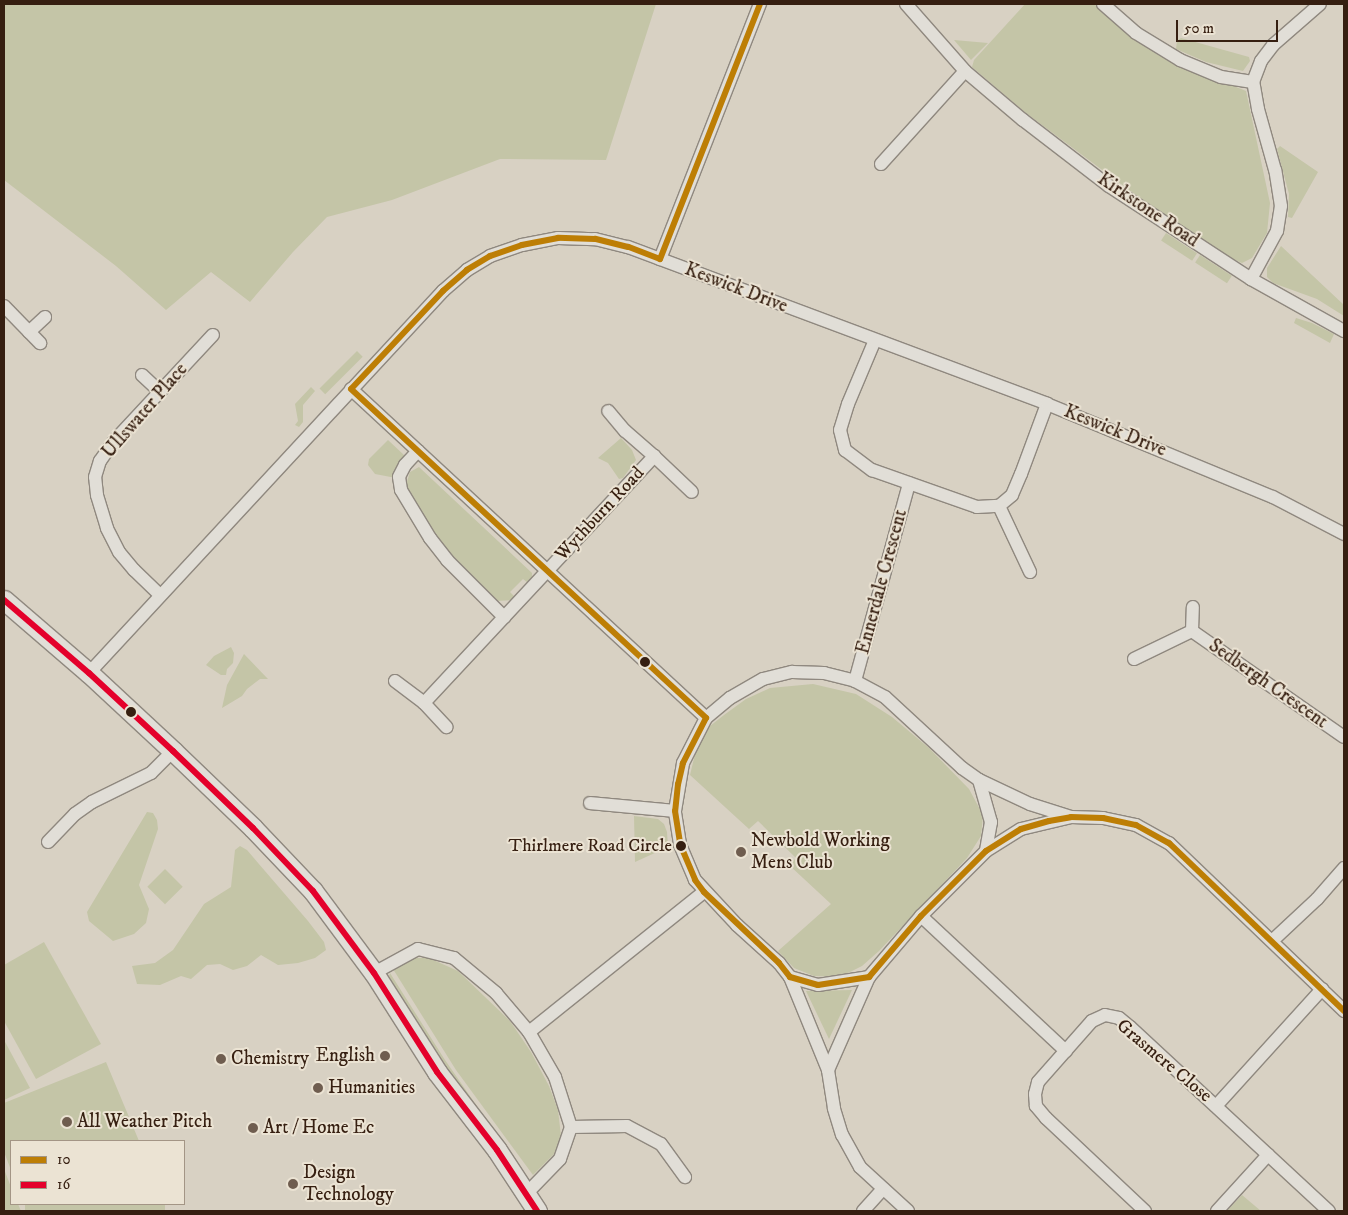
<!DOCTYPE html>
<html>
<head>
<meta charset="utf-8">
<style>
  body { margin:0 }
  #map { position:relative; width:1348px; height:1215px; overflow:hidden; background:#d8d1c3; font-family:"IM FELL DW Pica",serif }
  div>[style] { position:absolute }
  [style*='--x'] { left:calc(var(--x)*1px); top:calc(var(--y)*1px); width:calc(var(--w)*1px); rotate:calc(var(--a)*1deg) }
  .green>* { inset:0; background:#c4c5a7; transform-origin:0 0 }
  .roads { filter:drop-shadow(1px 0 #8f887f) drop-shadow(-1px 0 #8f887f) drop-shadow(0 1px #8f887f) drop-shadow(0 -1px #8f887f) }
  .street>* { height:12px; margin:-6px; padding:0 6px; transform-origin:6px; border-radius:6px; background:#e1ded7 }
  .secondary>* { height:19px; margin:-9.5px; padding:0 9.5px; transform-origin:9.5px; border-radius:9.5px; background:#e1ded7 }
  .bus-1>* { height:6px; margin:-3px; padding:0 3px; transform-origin:3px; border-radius:3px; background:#bd7e05 }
  .bus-2>* { height:6px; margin:-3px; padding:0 3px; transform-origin:3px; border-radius:3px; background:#e4002b }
  .dots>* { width:14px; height:14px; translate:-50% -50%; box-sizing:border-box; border:2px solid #ebe3d3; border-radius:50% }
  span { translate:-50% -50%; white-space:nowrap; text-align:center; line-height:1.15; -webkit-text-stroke:4px #ebe3d3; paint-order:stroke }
  .bus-label { font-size:18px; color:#361f11 }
  .right { translate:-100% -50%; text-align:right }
  .street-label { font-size:19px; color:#361f11 }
  .poi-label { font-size:19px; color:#361f11 }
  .left { translate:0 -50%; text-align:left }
  .frame { position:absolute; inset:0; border:5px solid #361f11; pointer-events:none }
  .legend { position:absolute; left:10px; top:1140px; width:175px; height:65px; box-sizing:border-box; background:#ebe3d3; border:1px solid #a39585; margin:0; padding:6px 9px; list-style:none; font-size:15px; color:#361f11 }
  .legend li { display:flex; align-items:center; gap:10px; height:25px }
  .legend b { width:25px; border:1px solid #a39585 }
  .scale { position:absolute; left:1176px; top:20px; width:102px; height:22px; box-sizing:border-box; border:2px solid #361f11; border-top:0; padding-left:6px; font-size:15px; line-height:18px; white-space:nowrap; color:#361f11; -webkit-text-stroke:4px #ebe3d3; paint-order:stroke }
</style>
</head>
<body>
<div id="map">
  <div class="green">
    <i style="clip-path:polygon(4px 4px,656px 4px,606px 160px,500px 159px,392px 200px,327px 217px,293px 252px,250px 302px,211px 272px,166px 310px,116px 266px,4px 180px)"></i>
    <i style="clip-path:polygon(1025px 4px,1094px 4px,1158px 55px,1246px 91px,1270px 203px,1267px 233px,1252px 258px,1242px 263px,1231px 258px,1141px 199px,1026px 113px,972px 67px,974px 60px)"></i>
    <i style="clip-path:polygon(1181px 38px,1249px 57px,1250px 61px,1243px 71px,1206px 62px,1176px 49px,1177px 41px)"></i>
    <i style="clip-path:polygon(954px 40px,988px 43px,971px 60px)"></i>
    <i style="clip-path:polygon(1280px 146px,1318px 172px,1292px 218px,1288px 217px,1289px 194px,1277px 149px)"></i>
    <i style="left:1166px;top:233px;width:37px;height:9px;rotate:33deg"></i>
    <i style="clip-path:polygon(1281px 246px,1344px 305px,1344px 316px,1317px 299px,1273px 283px,1267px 277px,1267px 268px)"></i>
    <i style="left:1200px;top:255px;width:38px;height:9px;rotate:33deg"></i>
    <i style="clip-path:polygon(1296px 318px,1312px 323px,1334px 334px,1330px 343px,1294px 323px)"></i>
    <i style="left:357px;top:351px;width:8px;height:53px;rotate:45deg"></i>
    <i style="clip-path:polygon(311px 387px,315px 391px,303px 405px,303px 422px,299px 427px,295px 425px,298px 421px,295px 404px)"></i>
    <i style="clip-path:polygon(621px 438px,632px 450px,636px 460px,623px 478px,619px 479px,608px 463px,598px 458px)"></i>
    <i style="clip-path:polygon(388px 440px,405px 456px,396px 478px,375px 474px,368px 465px,369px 459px)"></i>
    <i style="clip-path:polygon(419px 467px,532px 573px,532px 579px,528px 583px,523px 579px,510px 592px,515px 597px,512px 600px,496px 601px,452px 557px,436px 536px,406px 485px,410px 472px)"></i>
    <i style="clip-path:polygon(231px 647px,234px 653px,233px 663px,227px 669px,226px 675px,221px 675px,206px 665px,214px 656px)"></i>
    <i style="clip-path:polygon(244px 654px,268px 679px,260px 679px,247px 689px,242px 696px,222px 708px,227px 685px)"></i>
    <i style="clip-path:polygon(813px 684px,856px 694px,892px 717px,929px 748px,969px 789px,983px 815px,981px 836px,967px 858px,879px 951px,862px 966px,840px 977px,814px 976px,794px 968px,778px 951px,831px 904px,789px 865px,796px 858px,758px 821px,749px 829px,690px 775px,696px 750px,710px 726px,724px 715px,746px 699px,770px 688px)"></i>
    <i style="clip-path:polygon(147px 812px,153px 813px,157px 820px,158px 829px,139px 885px,149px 909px,146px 923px,134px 934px,113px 941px,89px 921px,87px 912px)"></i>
    <i style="clip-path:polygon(634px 816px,658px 819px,664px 824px,667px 832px,668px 847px,635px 862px)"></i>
    <i style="clip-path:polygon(240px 846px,247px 850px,308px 921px,324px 942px,326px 950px,315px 958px,298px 963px,278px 965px,261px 955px,247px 966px,233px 970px,220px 964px,207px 965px,191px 979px,181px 976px,160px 985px,137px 984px,132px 966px,155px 963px,173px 950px,204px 904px,231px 887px,235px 850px)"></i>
    <i style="left:165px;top:869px;width:25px;height:25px;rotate:45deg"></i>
    <i style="clip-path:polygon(44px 942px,101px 1044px,36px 1079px,4px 1021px,4px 965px)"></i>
    <i style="clip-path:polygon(413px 958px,429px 958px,458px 971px,510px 1021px,531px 1052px,549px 1086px,558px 1110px,561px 1136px,554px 1154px,533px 1175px,456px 1070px,393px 969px)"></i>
    <i style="clip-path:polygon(390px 973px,445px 1060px,524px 1174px,444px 1071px,395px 988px,389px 976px)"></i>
    <i style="clip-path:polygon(852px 990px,829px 1039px,806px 991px)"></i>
    <i style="clip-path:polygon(4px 1040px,30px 1088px,4px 1100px)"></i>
    <i style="clip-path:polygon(106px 1062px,139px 1141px,11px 1141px,11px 1170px,4px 1152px,4px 1103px)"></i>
    <i style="clip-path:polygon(4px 1169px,11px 1187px,11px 1204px,18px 1204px,21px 1211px,4px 1211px)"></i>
    <i style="clip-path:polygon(1242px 1195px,1261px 1211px,1227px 1211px)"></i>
    <i style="left:25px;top:1204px;width:140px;height:8px"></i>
  </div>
  <div class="roads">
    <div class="street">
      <i style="--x:906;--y:4;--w:89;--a:48.6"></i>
      <i style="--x:965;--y:71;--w:76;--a:40.2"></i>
      <i style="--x:1023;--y:120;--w:108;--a:37.5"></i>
      <i style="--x:1109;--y:186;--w:170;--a:33.2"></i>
      <i style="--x:1251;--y:279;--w:107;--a:29.2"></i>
      <i style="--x:1103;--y:4;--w:44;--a:41.3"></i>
      <i style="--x:1136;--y:33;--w:52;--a:31.5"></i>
      <i style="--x:1180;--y:60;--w:44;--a:22.5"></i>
      <i style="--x:1221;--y:77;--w:32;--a:9"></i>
      <i style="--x:881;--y:164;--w:125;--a:-47.9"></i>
      <i style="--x:660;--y:259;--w:274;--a:-68.6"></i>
      <i style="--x:1251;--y:279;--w:55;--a:-61.6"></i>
      <i style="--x:1277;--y:231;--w:25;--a:-81"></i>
      <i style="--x:1281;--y:206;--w:36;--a:-99"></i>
      <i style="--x:1275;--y:170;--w:63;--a:-105.6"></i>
      <i style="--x:1258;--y:109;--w:27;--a:-100"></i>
      <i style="--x:1253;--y:82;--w:22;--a:-69"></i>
      <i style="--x:1261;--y:61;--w:20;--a:-53"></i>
      <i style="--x:1273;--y:45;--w:62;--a:-41.1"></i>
      <i style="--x:4;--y:306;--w:52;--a:45.8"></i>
      <i style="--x:29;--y:332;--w:22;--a:-43"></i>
      <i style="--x:875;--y:340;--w:69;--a:112.9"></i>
      <i style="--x:848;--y:404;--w:27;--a:107"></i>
      <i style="--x:840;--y:430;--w:21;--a:76"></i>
      <i style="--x:845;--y:450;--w:34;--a:37"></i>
      <i style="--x:872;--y:470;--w:111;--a:19.4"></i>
      <i style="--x:977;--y:507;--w:22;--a:-3"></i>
      <i style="--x:999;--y:506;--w:17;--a:-40"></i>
      <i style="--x:1012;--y:495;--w:23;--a:-67"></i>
      <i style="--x:1021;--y:474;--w:75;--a:-69.6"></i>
      <i style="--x:142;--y:375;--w:25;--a:43"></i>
      <i style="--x:351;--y:389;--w:484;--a:42.8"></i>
      <i style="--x:418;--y:451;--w:19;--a:133"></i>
      <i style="--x:405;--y:465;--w:13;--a:117"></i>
      <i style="--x:399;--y:477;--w:13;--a:81"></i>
      <i style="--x:401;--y:490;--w:56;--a:58.9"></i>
      <i style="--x:430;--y:538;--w:28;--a:52"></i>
      <i style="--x:447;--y:560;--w:81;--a:45"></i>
      <i style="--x:654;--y:456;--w:52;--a:43.5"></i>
      <i style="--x:999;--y:506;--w:73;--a:64.8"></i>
      <i style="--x:160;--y:595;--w:36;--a:-136"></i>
      <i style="--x:134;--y:570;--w:23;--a:-130"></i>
      <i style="--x:119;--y:552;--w:27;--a:-117"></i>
      <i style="--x:107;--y:528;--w:34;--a:-107"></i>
      <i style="--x:97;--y:495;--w:18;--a:-96"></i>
      <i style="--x:95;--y:477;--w:17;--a:-73"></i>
      <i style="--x:100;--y:461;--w:24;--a:-55"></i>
      <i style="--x:114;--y:441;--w:145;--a:-47"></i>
      <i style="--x:1192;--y:631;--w:185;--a:34.9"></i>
      <i style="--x:1134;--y:659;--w:64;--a:-25.8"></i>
      <i style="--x:1192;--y:631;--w:24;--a:-88"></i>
      <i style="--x:89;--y:673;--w:521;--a:-47.18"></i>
      <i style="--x:443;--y:291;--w:32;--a:-41"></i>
      <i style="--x:467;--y:270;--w:27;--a:-31"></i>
      <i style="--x:490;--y:256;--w:34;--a:-19"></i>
      <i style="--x:522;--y:245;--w:37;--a:-11"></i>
      <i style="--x:558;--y:238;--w:37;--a:2"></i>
      <i style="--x:595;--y:239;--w:34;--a:14"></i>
      <i style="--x:628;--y:247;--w:447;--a:20.5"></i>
      <i style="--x:1047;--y:404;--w:244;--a:22.4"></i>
      <i style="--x:1273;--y:497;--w:80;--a:27.5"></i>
      <i style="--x:395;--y:681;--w:36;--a:37"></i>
      <i style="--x:424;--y:703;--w:33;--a:47"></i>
      <i style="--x:855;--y:681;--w:205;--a:-74.7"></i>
      <i style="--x:424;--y:703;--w:338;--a:-47"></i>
      <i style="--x:654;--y:456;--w:38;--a:-139"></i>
      <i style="--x:625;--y:431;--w:26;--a:-130"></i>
      <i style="--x:979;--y:780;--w:44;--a:74.1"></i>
      <i style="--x:991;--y:822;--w:29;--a:100"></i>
      <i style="--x:590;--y:803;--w:85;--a:5.4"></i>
      <i style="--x:48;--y:842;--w:39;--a:-46"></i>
      <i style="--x:75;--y:814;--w:21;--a:-35"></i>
      <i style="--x:92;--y:802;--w:66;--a:-26.2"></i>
      <i style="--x:151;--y:773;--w:31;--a:-45"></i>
      <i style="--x:921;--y:916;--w:198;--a:43"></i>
      <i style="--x:1272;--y:941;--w:62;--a:-43"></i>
      <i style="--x:1317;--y:899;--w:41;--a:-48.9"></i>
      <i style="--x:374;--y:973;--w:50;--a:-28.6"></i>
      <i style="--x:418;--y:949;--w:37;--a:14"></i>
      <i style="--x:454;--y:958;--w:55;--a:39.8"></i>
      <i style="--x:496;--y:993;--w:51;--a:49.8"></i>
      <i style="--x:529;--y:1032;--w:52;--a:60"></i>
      <i style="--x:555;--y:1077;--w:52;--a:72.3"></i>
      <i style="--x:571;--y:1127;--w:34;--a:109"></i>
      <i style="--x:560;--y:1159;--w:47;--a:134.1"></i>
      <i style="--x:790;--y:977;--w:29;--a:16"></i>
      <i style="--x:818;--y:985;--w:52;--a:-8.9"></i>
      <i style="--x:529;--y:1032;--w:224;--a:-38.7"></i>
      <i style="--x:828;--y:1070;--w:102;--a:-66.2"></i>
      <i style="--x:869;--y:977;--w:80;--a:-49.6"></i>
      <i style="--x:921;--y:916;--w:92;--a:-45"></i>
      <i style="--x:986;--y:851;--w:41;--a:-32.2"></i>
      <i style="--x:1021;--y:829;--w:51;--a:-13.5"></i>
      <i style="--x:1071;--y:817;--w:32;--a:2"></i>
      <i style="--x:1103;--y:818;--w:34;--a:12"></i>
      <i style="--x:1136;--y:825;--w:38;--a:29"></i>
      <i style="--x:1169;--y:843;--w:243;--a:43.8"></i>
      <i style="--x:1216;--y:1106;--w:158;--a:-47.8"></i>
      <i style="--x:571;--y:1127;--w:56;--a:-1"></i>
      <i style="--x:627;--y:1126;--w:38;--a:28"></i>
      <i style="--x:661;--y:1144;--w:41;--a:54"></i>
      <i style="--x:863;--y:1211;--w:30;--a:-48"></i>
      <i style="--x:908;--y:1211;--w:65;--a:-137.5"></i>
      <i style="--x:860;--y:1167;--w:37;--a:-119"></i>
      <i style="--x:842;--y:1135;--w:28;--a:-107"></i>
      <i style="--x:834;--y:1108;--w:38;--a:-99"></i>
      <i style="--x:828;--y:1070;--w:100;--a:-112.2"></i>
      <i style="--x:790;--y:977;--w:18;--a:-128"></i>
      <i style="--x:779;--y:963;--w:57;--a:-137.9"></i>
      <i style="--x:737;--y:925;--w:62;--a:-133"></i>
      <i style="--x:695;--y:880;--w:39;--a:-113"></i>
      <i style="--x:680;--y:844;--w:33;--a:-99"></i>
      <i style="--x:675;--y:811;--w:49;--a:-80.5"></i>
      <i style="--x:683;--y:763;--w:51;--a:-62.9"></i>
      <i style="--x:706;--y:718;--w:31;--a:-40"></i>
      <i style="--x:730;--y:698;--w:38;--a:-30"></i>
      <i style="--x:763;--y:679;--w:30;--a:-14"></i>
      <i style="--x:792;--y:672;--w:32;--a:2"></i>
      <i style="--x:824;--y:673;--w:32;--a:14"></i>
      <i style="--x:855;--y:681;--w:34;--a:28"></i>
      <i style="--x:885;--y:697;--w:105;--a:42.7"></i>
      <i style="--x:962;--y:768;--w:21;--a:35"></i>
      <i style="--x:979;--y:780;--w:56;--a:25.2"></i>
      <i style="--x:1030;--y:804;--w:43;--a:17.6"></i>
      <i style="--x:1145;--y:1211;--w:136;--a:-136.8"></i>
      <i style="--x:1046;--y:1118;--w:16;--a:-130"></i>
      <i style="--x:1036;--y:1106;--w:12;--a:-95"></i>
      <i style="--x:1035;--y:1094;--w:12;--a:-76"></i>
      <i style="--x:1038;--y:1082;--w:81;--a:-48.5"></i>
      <i style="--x:1092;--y:1021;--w:14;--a:-25"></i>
      <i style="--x:1105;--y:1015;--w:14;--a:12"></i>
      <i style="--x:1119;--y:1018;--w:14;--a:39"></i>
      <i style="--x:1130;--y:1027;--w:271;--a:42.8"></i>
      <i style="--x:1217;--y:1211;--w:76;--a:-47.7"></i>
    </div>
    <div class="secondary">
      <i style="--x:4;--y:600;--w:112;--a:40.7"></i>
      <i style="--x:89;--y:673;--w:115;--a:42.9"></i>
      <i style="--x:173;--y:751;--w:111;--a:43.9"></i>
      <i style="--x:253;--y:828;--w:87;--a:46.4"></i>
      <i style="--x:313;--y:891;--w:102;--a:53.4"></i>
      <i style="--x:374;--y:973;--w:117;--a:57.5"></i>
      <i style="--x:437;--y:1072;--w:98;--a:52.4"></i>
      <i style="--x:497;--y:1150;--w:73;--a:56.7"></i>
    </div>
  </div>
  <div class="bus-1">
    <i style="--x:760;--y:4;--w:274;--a:111.4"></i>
    <i style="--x:660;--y:259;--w:34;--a:-159"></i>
    <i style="--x:628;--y:247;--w:34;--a:-166"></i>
    <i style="--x:595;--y:239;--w:37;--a:-178"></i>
    <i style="--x:558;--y:238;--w:37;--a:169"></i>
    <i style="--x:522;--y:245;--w:34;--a:161"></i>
    <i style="--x:490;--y:256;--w:27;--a:149"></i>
    <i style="--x:467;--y:270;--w:32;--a:139"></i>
    <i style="--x:443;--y:291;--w:134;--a:133.2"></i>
    <i style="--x:351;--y:389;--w:484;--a:42.8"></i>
    <i style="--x:706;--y:718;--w:51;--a:117.1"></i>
    <i style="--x:683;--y:763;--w:22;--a:103"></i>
    <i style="--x:678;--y:784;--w:27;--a:96"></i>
    <i style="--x:675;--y:811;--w:33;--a:81"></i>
    <i style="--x:680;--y:844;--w:39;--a:67"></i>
    <i style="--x:695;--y:880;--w:15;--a:53"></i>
    <i style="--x:704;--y:892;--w:103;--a:43.4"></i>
    <i style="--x:779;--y:963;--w:18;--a:52"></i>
    <i style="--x:790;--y:977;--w:29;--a:16"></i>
    <i style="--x:818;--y:985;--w:52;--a:-8.9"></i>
    <i style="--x:869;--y:977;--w:80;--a:-49.6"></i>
    <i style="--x:921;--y:916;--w:92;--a:-45"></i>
    <i style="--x:986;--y:851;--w:41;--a:-32.2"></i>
    <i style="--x:1021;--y:829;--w:29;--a:-16"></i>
    <i style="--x:1049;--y:821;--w:22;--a:-10"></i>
    <i style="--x:1071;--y:817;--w:32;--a:2"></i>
    <i style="--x:1103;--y:818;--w:34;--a:12"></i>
    <i style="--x:1136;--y:825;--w:38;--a:29"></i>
    <i style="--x:1169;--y:843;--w:243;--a:43.8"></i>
  </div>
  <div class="bus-2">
    <i style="--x:4;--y:600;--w:112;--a:40.7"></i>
    <i style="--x:89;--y:673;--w:115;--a:42.9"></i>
    <i style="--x:173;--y:751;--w:111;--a:43.9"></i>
    <i style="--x:253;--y:828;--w:87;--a:46.4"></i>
    <i style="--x:313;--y:891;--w:102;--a:53.4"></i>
    <i style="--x:374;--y:973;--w:117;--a:57.5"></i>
    <i style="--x:437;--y:1072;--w:98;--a:52.4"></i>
    <i style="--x:497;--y:1150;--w:73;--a:56.7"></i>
  </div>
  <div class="dots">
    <i style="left:645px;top:662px;background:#361f11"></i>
    <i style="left:131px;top:712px;background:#361f11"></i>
    <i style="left:681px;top:846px;background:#361f11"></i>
    <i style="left:741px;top:852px;background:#6f5d4f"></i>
    <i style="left:385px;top:1056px;background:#6f5d4f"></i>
    <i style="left:221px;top:1059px;background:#6f5d4f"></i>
    <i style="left:318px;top:1088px;background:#6f5d4f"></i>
    <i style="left:67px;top:1122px;background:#6f5d4f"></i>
    <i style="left:253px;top:1128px;background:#6f5d4f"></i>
    <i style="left:293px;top:1184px;background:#6f5d4f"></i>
  </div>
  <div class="bus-label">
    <span class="right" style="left:672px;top:846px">Thirlmere Road Circle</span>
  </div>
  <div class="street-label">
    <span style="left:1148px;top:210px;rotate:34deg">Kirkstone Road</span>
    <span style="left:736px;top:288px;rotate:21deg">Keswick Drive</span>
    <span style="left:145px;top:411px;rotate:-49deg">Ullswater Place</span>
    <span style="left:1115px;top:431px;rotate:22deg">Keswick Drive</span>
    <span style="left:600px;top:514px;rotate:-47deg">Wythburn Road</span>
    <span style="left:882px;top:582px;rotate:-75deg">Ennerdale Crescent</span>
    <span style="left:1268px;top:684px;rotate:35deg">Sedbergh Crescent</span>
    <span style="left:1164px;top:1061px;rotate:40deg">Grasmere Close</span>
  </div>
  <div class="poi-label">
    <span class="left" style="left:751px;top:852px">Newbold Working<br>Mens Club</span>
    <span class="right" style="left:375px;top:1056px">English</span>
    <span class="left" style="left:231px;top:1059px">Chemistry</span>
    <span class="left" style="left:328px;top:1088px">Humanities</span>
    <span class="left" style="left:77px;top:1122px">All Weather Pitch</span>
    <span class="left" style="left:263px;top:1128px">Art / Home Ec</span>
    <span class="left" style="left:303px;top:1184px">Design<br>Technology</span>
  </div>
  <div class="frame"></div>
  <ul class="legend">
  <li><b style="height:6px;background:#bd7e05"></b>10</li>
  <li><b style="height:6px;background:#e4002b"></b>16</li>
  </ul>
  <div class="scale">50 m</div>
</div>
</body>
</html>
